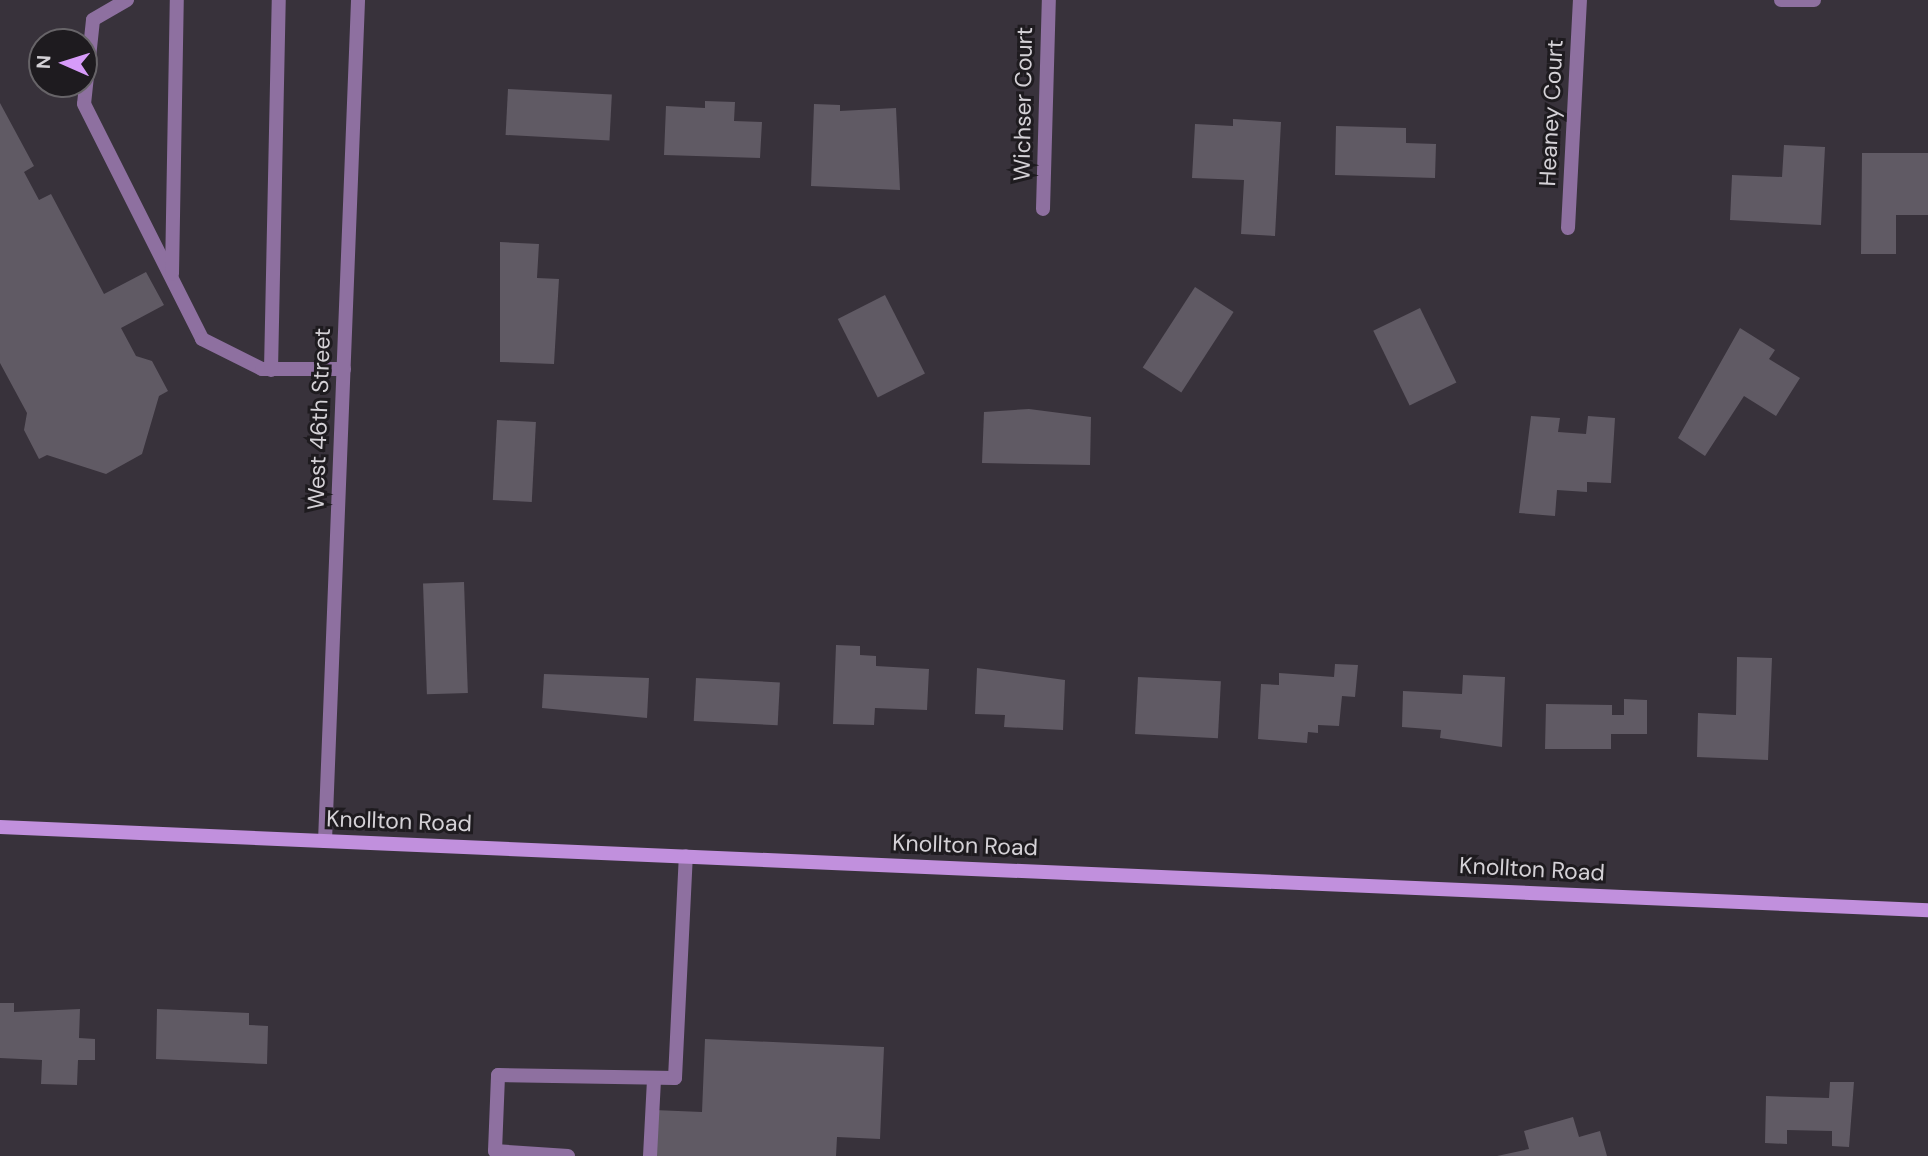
<!DOCTYPE html>
<html>
<head>
<meta charset="utf-8">
<style>
  body { margin:0 }
  #map { position:relative; width:1928px; height:1156px; overflow:hidden; background:#38323b; font-family:"DM Sans",sans-serif }
  div>[style] { position:absolute }
  [style*='--x'] { left:calc(var(--x)*1px); top:calc(var(--y)*1px); width:calc(var(--w)*1px); rotate:calc(var(--a)*1deg) }
  .building>* { inset:0; background:#605a64; transform-origin:0 0 }
  .lane>* { height:14px; margin:-7px; padding:0 7px; transform-origin:7px; border-radius:7px; background:#8e70a0 }
  .street>* { height:14px; margin:-7px; padding:0 7px; transform-origin:7px; border-radius:7px; background:#8e70a0 }
  .secondary>* { height:14px; margin:-7px; padding:0 7px; transform-origin:7px; border-radius:7px; background:#c190dd }
  span { translate:-50% -50%; white-space:nowrap; text-align:center; line-height:1.15; -webkit-text-stroke:6px #1e1b1f; paint-order:stroke }
  .street-label { font-size:23px; color:#d4d1d6 }
  .north { position:absolute; left:28px; top:28px; width:70px; height:70px; box-sizing:border-box; background:#1e1b1f; border:2px solid #676468; border-radius:50%; rotate:273deg; font-size:19px; font-weight:700; line-height:28px; text-align:center; color:#d4d1d6 }
  .north::after { content:''; display:block; margin:auto; width:24px; height:32px; background:#d79bf9; clip-path:polygon(50% 0,100% 100%,50% 72%,0 100%) }
</style>
</head>
<body>
<div id="map">
  <div class="building">
    <i style="left:508px;top:89px;width:104px;height:46px;rotate:3deg"></i>
    <i style="clip-path:polygon(705px 101px,735px 102px,734px 121px,762px 122px,760px 158px,664px 155px,666px 106px,705px 108px)"></i>
    <i style="clip-path:polygon(0 103px,34px 166px,24px 172px,39px 200px,51px 194px,104px 294px,146px 272px,164px 305px,121px 328px,136px 356px,152px 361px,168px 391px,159px 396px,142px 454px,106px 474px,47px 455px,39px 459px,24px 430px,27px 413px,0 363px)"></i>
    <i style="clip-path:polygon(814px 104px,840px 105px,840px 111px,896px 108px,900px 190px,811px 186px)"></i>
    <i style="clip-path:polygon(1233px 119px,1281px 122px,1275px 236px,1241px 234px,1244px 180px,1192px 178px,1195px 124px,1233px 126px)"></i>
    <i style="clip-path:polygon(1336px 126px,1406px 128px,1406px 143px,1436px 144px,1435px 178px,1335px 175px)"></i>
    <i style="clip-path:polygon(1784px 145px,1825px 147px,1821px 225px,1730px 220px,1732px 175px,1782px 177px)"></i>
    <i style="clip-path:polygon(1862px 153px,1928px 153px,1928px 215px,1896px 215px,1896px 254px,1861px 254px)"></i>
    <i style="clip-path:polygon(500px 242px,539px 244px,537px 278px,559px 279px,554px 364px,500px 362px)"></i>
    <i style="left:1195px;top:287px;width:46px;height:96px;rotate:33deg"></i>
    <i style="left:885px;top:295px;width:88px;height:53px;rotate:63deg"></i>
    <i style="left:1420px;top:308px;width:83px;height:52px;rotate:64deg"></i>
    <i style="clip-path:polygon(1740px 328px,1775px 350px,1769px 359px,1800px 378px,1776px 416px,1744px 396px,1705px 456px,1678px 438px)"></i>
    <i style="clip-path:polygon(1029px 409px,1091px 417px,1090px 465px,982px 463px,984px 412px)"></i>
    <i style="clip-path:polygon(1531px 416px,1560px 418px,1558px 432px,1586px 434px,1588px 416px,1615px 418px,1611px 483px,1587px 482px,1587px 492px,1557px 490px,1555px 516px,1519px 513px)"></i>
    <i style="left:497px;top:420px;width:39px;height:80px;rotate:3deg"></i>
    <i style="left:464px;top:582px;width:111px;height:41px;rotate:88deg"></i>
    <i style="clip-path:polygon(836px 645px,860px 646px,860px 655px,876px 656px,876px 666px,929px 669px,927px 710px,875px 708px,874px 725px,833px 724px)"></i>
    <i style="clip-path:polygon(1737px 657px,1772px 658px,1768px 760px,1697px 757px,1698px 713px,1736px 715px)"></i>
    <i style="clip-path:polygon(1335px 664px,1358px 665px,1355px 697px,1342px 696px,1339px 726px,1318px 725px,1318px 733px,1308px 732px,1307px 743px,1258px 739px,1261px 684px,1279px 685px,1279px 673px,1334px 677px)"></i>
    <i style="clip-path:polygon(977px 668px,1065px 680px,1063px 730px,1004px 727px,1005px 715px,975px 714px)"></i>
    <i style="clip-path:polygon(544px 674px,649px 678px,647px 718px,542px 708px)"></i>
    <i style="clip-path:polygon(1463px 675px,1505px 677px,1502px 747px,1440px 738px,1441px 730px,1402px 727px,1403px 691px,1462px 694px)"></i>
    <i style="left:1138px;top:677px;width:83px;height:57px;rotate:3deg"></i>
    <i style="left:696px;top:678px;width:84px;height:43px;rotate:3deg"></i>
    <i style="clip-path:polygon(1624px 699px,1647px 700px,1647px 734px,1611px 734px,1611px 749px,1545px 749px,1546px 704px,1612px 705px,1612px 715px,1624px 715px)"></i>
    <i style="clip-path:polygon(0 1003px,14px 1003px,14px 1012px,80px 1009px,79px 1038px,95px 1039px,95px 1060px,78px 1060px,77px 1085px,41px 1084px,42px 1060px,0 1058px)"></i>
    <i style="clip-path:polygon(157px 1009px,249px 1013px,249px 1025px,268px 1026px,267px 1064px,156px 1059px)"></i>
    <i style="clip-path:polygon(705px 1039px,884px 1047px,880px 1139px,837px 1137px,836px 1156px,652px 1156px,654px 1110px,702px 1112px)"></i>
    <i style="clip-path:polygon(1830px 1082px,1854px 1082px,1849px 1147px,1832px 1146px,1832px 1131px,1787px 1130px,1787px 1144px,1765px 1143px,1766px 1096px,1829px 1098px)"></i>
    <i style="clip-path:polygon(1573px 1117px,1579px 1137px,1600px 1131px,1607px 1156px,1497px 1156px,1529px 1149px,1524px 1131px)"></i>
  </div>
  <div class="lane">
    <i style="--x:127;--y:0;--w:39;--a:150"></i>
    <i style="--x:93;--y:20;--w:84;--a:96.1"></i>
    <i style="--x:84;--y:104;--w:263;--a:63.3"></i>
    <i style="--x:202;--y:339;--w:67;--a:26.6"></i>
    <i style="--x:262;--y:369;--w:82;--a:0"></i>
    <i style="--x:172;--y:274;--w:274;--a:-89"></i>
    <i style="--x:271;--y:370;--w:370;--a:-88.8"></i>
    <i style="--x:568;--y:1156;--w:73;--a:-176.1"></i>
    <i style="--x:495;--y:1151;--w:76;--a:-87.7"></i>
    <i style="--x:498;--y:1075;--w:177;--a:1"></i>
    <i style="--x:675;--y:1078;--w:222;--a:-87.2"></i>
    <i style="--x:650;--y:1156;--w:77;--a:-87"></i>
  </div>
  <div class="street">
    <i style="--x:1781;--y:0;--w:33;--a:0"></i>
    <i style="--x:1043;--y:209;--w:209;--a:-88.4"></i>
    <i style="--x:1568;--y:228;--w:228;--a:-87"></i>
    <i style="--x:325;--y:841;--w:842;--a:-87.75"></i>
  </div>
  <div class="secondary">
    <i style="--x:0;--y:827;--w:1930;--a:2.47"></i>
  </div>
  <div class="street-label">
    <span style="left:1023px;top:104px;rotate:-89deg">Wichser Court</span>
    <span style="left:1551px;top:113px;rotate:-87deg">Heaney Court</span>
    <span style="left:319px;top:419px;rotate:-88deg">West 46th Street</span>
    <span style="left:399px;top:821px;rotate:2deg">Knollton Road</span>
    <span style="left:965px;top:845px;rotate:2deg">Knollton Road</span>
    <span style="left:1532px;top:869px;rotate:3deg">Knollton Road</span>
  </div>
  <div class="north">N</div>
</div>
</body>
</html>
